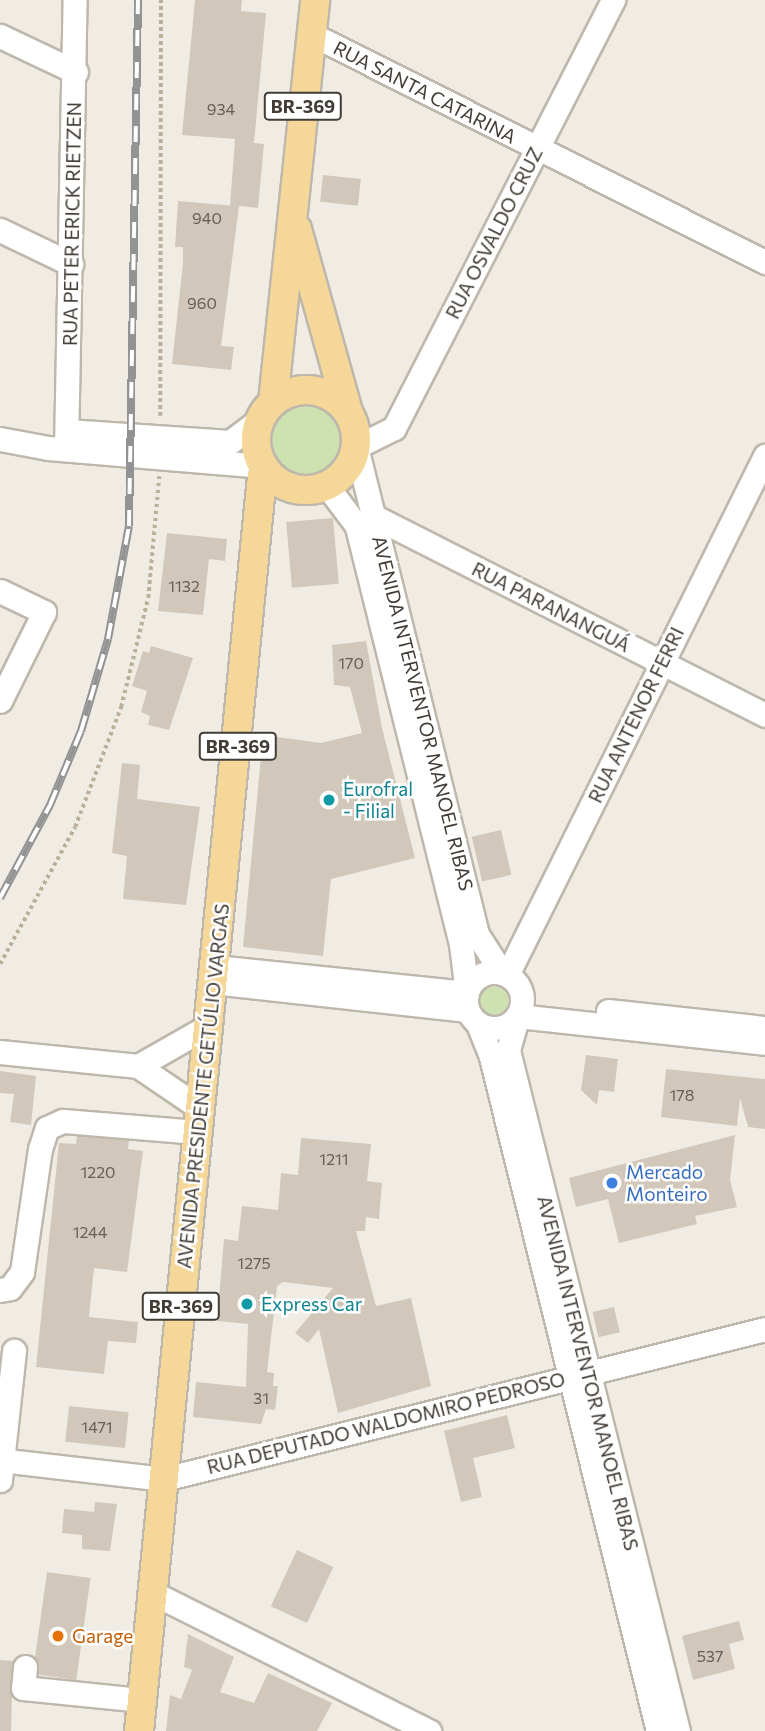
<!DOCTYPE html>
<html>
<head>
<meta charset="utf-8">
<style>
  body { margin:0 }
  #map { position:relative; width:765px; height:1731px; overflow:hidden; background:#f0ece4; font-family:Commissioner,sans-serif }
  div>[style] { position:absolute }
  [style*='--x'] { left:calc(var(--x)*1px); top:calc(var(--y)*1px); width:calc(var(--w)*1px); rotate:calc(var(--a)*1deg) }
  .green>* { inset:0; background:#cde2b0 }
  .round { border-radius:50% }
  .building>* { inset:0; background:#d1c8bb; transform-origin:0 0 }
  .path>* { height:3.5px; margin-top:-1.75px; transform-origin:0; background:repeating-linear-gradient(90deg,#bbaf9a 0 3.5px,transparent 0 7px) }
  .roads { filter:drop-shadow(2px 0 #beb7ab) drop-shadow(-2px 0 #beb7ab) drop-shadow(0 2px #beb7ab) drop-shadow(0 -2px #beb7ab) }
  .minor>* { height:23px; margin:-11.5px; padding:0 11.5px; transform-origin:11.5px; border-radius:11.5px; background:#fff }
  .minor>.ring { margin:-11.5px; padding:0; box-sizing:content-box; background:none; border:23px solid #fff; border-radius:50% }
  .major>* { height:28px; margin:-14px; padding:0 14px; transform-origin:14px; border-radius:14px; background:#f5d899 }
  .major>.ring { margin:-14px; padding:0; box-sizing:content-box; background:none; border:28px solid #f5d899; border-radius:50% }
  .rail>* { height:8px; margin-top:-4px; transform-origin:0; background:repeating-linear-gradient(90deg,#fff 0 16px,#939393 0 32px); box-sizing:border-box; border-block:2px solid #939393 }
  .dots>* { width:19px; height:19px; translate:-50% -50%; box-sizing:border-box; border:4px solid #fff; border-radius:50% }
  span { translate:-50% -50%; white-space:nowrap; text-align:center; line-height:1.15; -webkit-text-stroke:5px #fff; paint-order:stroke }
  .number-label { font-size:16px; color:#665f56 }
  .number-label span { -webkit-text-stroke-width:0 }
  .shield-label span { padding:2px 5px; background:#fff; border:2px solid; border-radius:5px; -webkit-text-stroke-width:0 }
  .shield-label { font-size:18px; color:#423c35; font-weight:700 }
  .street-label { font-size:19px; color:#423c35 }
  .culture-label { font-size:19px; color:#0d838f }
  .left { translate:0 -50%; text-align:left }
  .shop-label { font-size:19px; color:#366cbe }
  .food-label { font-size:19px; color:#c56008 }
</style>
</head>
<body>
<div id="map">
  <div class="green">
    <i class="round" style="left:270px;top:403px;width:74px;height:74px"></i>
    <i class="round" style="left:480px;top:987px;width:28px;height:28px"></i>
  </div>
  <div class="building">
    <i style="clip-path:polygon(195px 0,242px 0,241px 11px,266px 13px,254px 143px,264px 144px,258px 208px,239px 206px,221px 346px,234px 347px,231px 370px,172px 364px,183px 263px,183px 247px,175px 247px,178px 201px,236px 206px,230px 206px,235px 139px,182px 135px)"></i>
    <i style="left:323px;top:175px;width:38px;height:27px;rotate:6deg"></i>
    <i style="left:333px;top:518px;width:66px;height:47px;rotate:85deg"></i>
    <i style="clip-path:polygon(167px 533px,227px 539px,225px 561px,209px 559px,203px 615px,158px 611px)"></i>
    <i style="clip-path:polygon(366px 641px,382px 728px,415px 858px,331px 879px,323px 956px,243px 947px,263px 735px,321px 743px,362px 733px,350px 687px,334px 685px,332px 645px)"></i>
    <i style="clip-path:polygon(151px 646px,193px 658px,169px 730px,148px 725px,150px 716px,141px 712px,147px 691px,132px 686px,143px 651px,149px 653px)"></i>
    <i style="clip-path:polygon(122px 763px,140px 765px,137px 799px,200px 807px,186px 905px,123px 899px,127px 856px,112px 853px)"></i>
    <i style="left:501px;top:830px;width:46px;height:30px;rotate:77deg"></i>
    <i style="clip-path:polygon(586px 1055px,618px 1059px,614px 1092px,599px 1090px,597px 1105px,581px 1090px)"></i>
    <i style="clip-path:polygon(666px 1069px,765px 1079px,765px 1129px,748px 1127px,740px 1098px,737px 1126px,661px 1117px)"></i>
    <i style="clip-path:polygon(0 1071px,36px 1076px,31px 1125px,10px 1122px,14px 1094px,0 1093px)"></i>
    <i style="clip-path:polygon(735px 1135px,730px 1180px,737px 1207px,695px 1216px,697px 1224px,619px 1243px,608px 1199px,576px 1207px,569px 1178px)"></i>
    <i style="clip-path:polygon(77px 1136px,129px 1140px,128px 1149px,143px 1151px,127px 1272px,94px 1268px,89px 1317px,138px 1322px,136px 1343px,108px 1341px,104px 1374px,36px 1367px,59px 1143px,76px 1144px)"></i>
    <i style="clip-path:polygon(301px 1138px,371px 1144px,367px 1181px,382px 1183px,379px 1219px,366px 1217px,365px 1231px,356px 1231px,376px 1306px,411px 1298px,431px 1386px,338px 1413px,319px 1329px,308px 1343px,295px 1333px,333px 1288px,283px 1282px,277px 1286px,267px 1372px,274px 1373px,273px 1386px,278px 1386px,275px 1410px,266px 1409px,261px 1424px,193px 1417px,196px 1382px,246px 1387px,248px 1324px,217px 1321px,224px 1239px,238px 1241px,242px 1206px,278px 1210px,281px 1173px,298px 1175px)"></i>
    <i style="left:614px;top:1307px;width:26px;height:22px;rotate:77deg"></i>
    <i style="left:69px;top:1406px;width:60px;height:36px;rotate:6deg"></i>
    <i style="clip-path:polygon(507px 1415px,515px 1448px,473px 1458px,482px 1497px,461px 1502px,444px 1431px)"></i>
    <i style="clip-path:polygon(95px 1502px,117px 1504px,110px 1551px,82px 1549px,82px 1535px,62px 1533px,64px 1509px,94px 1512px)"></i>
    <i style="left:297px;top:1550px;width:40px;height:62px;rotate:25deg"></i>
    <i style="left:47px;top:1572px;width:44px;height:103px;rotate:8deg"></i>
    <i style="clip-path:polygon(739px 1621px,744px 1640px,729px 1644px,735px 1669px,693px 1680px,682px 1636px)"></i>
    <i style="clip-path:polygon(188px 1634px,234px 1657px,220px 1692px,254px 1703px,268px 1673px,332px 1703px,317px 1731px,166px 1731px,170px 1695px,181px 1699px,192px 1670px,184px 1667px)"></i>
    <i style="clip-path:polygon(0 1660px,13px 1661px,11px 1731px,0 1731px)"></i>
  </div>
  <div class="path">
    <i style="--x:160;--y:416;--w:416;--a:-89.9"></i>
    <i style="--x:0;--y:964;--w:156;--a:-61.3"></i>
    <i style="--x:75;--y:827;--w:129;--a:-69"></i>
    <i style="--x:121;--y:707;--w:112;--a:-76.1"></i>
    <i style="--x:148;--y:598;--w:122;--a:-84.8"></i>
  </div>
  <div class="roads">
    <div class="minor">
      <i style="--x:311;--y:34;--w:508;--a:26.67"></i>
      <i style="--x:0;--y:36;--w:84;--a:25.3"></i>
      <i style="--x:0;--y:230;--w:79;--a:25.6"></i>
      <i style="--x:67;--y:431;--w:163;--a:3.9"></i>
      <i style="--x:230;--y:442;--w:39;--a:-37"></i>
      <i style="--x:0;--y:439;--w:49;--a:10.6"></i>
      <i style="--x:48;--y:448;--w:216;--a:4.8"></i>
      <i style="--x:66;--y:449;--w:449;--a:-88.9"></i>
      <i style="--x:375;--y:517;--w:437;--a:26.9"></i>
      <i style="--x:0;--y:591;--w:49;--a:25.5"></i>
      <i style="--x:44;--y:612;--w:99;--a:116.3"></i>
      <i style="--x:215;--y:967;--w:253;--a:5.9"></i>
      <i style="--x:467;--y:993;--w:49;--a:-97"></i>
      <i style="--x:461;--y:944;--w:431;--a:-104"></i>
      <i style="--x:357;--y:526;--w:50;--a:-126.9"></i>
      <i class="ring" style="left:466px;top:972px;width:33px;height:33px"></i>
      <i style="--x:502;--y:973;--w:46;--a:-122.7"></i>
      <i style="--x:477;--y:934;--w:502;--a:-103.95"></i>
      <i style="--x:356;--y:447;--w:42;--a:-26.6"></i>
      <i style="--x:394;--y:428;--w:481;--a:-62.9"></i>
      <i style="--x:507;--y:975;--w:580;--a:-63.57"></i>
      <i style="--x:213;--y:982;--w:256;--a:6.3"></i>
      <i style="--x:608;--y:1011;--w:158;--a:6.2"></i>
      <i style="--x:478;--y:1024;--w:31;--a:68"></i>
      <i style="--x:490;--y:1053;--w:699;--a:76.08"></i>
      <i style="--x:0;--y:1052;--w:139;--a:5.8"></i>
      <i style="--x:138;--y:1066;--w:76;--a:34.3"></i>
      <i style="--x:138;--y:1066;--w:81;--a:-29.7"></i>
      <i style="--x:0;--y:1290;--w:10;--a:-11"></i>
      <i style="--x:10;--y:1288;--w:20;--a:-53"></i>
      <i style="--x:22;--y:1272;--w:124;--a:-81.7"></i>
      <i style="--x:40;--y:1149;--w:22;--a:-72"></i>
      <i style="--x:47;--y:1128;--w:17;--a:-24"></i>
      <i style="--x:63;--y:1121;--w:135;--a:4.7"></i>
      <i style="--x:0;--y:1460;--w:165;--a:6.6"></i>
      <i style="--x:164;--y:1479;--w:619;--a:-14.01"></i>
      <i style="--x:0;--y:1480;--w:130;--a:-83.8"></i>
      <i style="--x:153;--y:1593;--w:309;--a:26.6"></i>
      <i style="--x:25;--y:1667;--w:21;--a:95"></i>
      <i style="--x:23;--y:1688;--w:120;--a:5.8"></i>
      <i style="--x:678;--y:1731;--w:702;--a:-104.02"></i>
      <i style="--x:508;--y:1050;--w:35;--a:-74"></i>
      <i style="--x:518;--y:1016;--w:248;--a:6.2"></i>
    </div>
    <div class="major">
      <i style="--x:297;--y:229;--w:190;--a:74.4"></i>
      <i class="ring" style="left:256px;top:390px;width:72px;height:72px"></i>
      <i style="--x:273;--y:402;--w:404;--a:-84"></i>
      <i style="--x:139;--y:1731;--w:1271;--a:-84.4"></i>
    </div>
  </div>
  <div class="rail">
    <i style="--x:0;--y:898;--w:106;--a:-61.7"></i>
    <i style="--x:50;--y:805;--w:80;--a:-67.3"></i>
    <i style="--x:81;--y:731;--w:96;--a:-73.6"></i>
    <i style="--x:108;--y:639;--w:115;--a:-79.5"></i>
    <i style="--x:129;--y:526;--w:526;--a:-89.02"></i>
  </div>
  <div class="dots">
    <i style="left:329px;top:800px;background:#0f9aa8"></i>
    <i style="left:612px;top:1183px;background:#3f7fe0"></i>
    <i style="left:247px;top:1304px;background:#0f9aa8"></i>
    <i style="left:58px;top:1636px;background:#e8710a"></i>
  </div>
  <div class="number-label">
    <span style="left:221px;top:109px">934</span>
    <span style="left:207px;top:218px">940</span>
    <span style="left:202px;top:303px">960</span>
    <span style="left:184px;top:586px">1132</span>
    <span style="left:351px;top:663px">170</span>
    <span style="left:682px;top:1095px">178</span>
    <span style="left:334px;top:1159px">1211</span>
    <span style="left:98px;top:1172px">1220</span>
    <span style="left:90px;top:1232px">1244</span>
    <span style="left:254px;top:1263px">1275</span>
    <span style="left:261px;top:1398px">31</span>
    <span style="left:97px;top:1427px">1471</span>
    <span style="left:710px;top:1656px">537</span>
  </div>
  <div class="shield-label">
    <span style="left:303px;top:106px">BR-369</span>
    <span style="left:238px;top:746px">BR-369</span>
    <span style="left:181px;top:1306px">BR-369</span>
  </div>
  <div class="street-label">
    <span style="left:425px;top:92px;rotate:27deg">RUA SANTA CATARINA</span>
    <span style="left:72px;top:224px;rotate:-89deg">RUA PETER ERICK RIETZEN</span>
    <span style="left:494px;top:233px;rotate:-63deg">RUA OSVALDO CRUZ</span>
    <span style="left:551px;top:607px;rotate:27deg">RUA PARANANGUÁ</span>
    <span style="left:423px;top:713px;rotate:76deg">AVENIDA INTERVENTOR MANOEL RIBAS</span>
    <span style="left:636px;top:715px;rotate:-64deg">RUA ANTENOR FERRI</span>
    <span style="left:203px;top:1086px;rotate:-84deg">AVENIDA PRESIDENTE GETÚLIO VARGAS</span>
    <span style="left:588px;top:1373px;rotate:76deg">AVENIDA INTERVENTOR MANOEL RIBAS</span>
    <span style="left:386px;top:1423px;rotate:-14deg">RUA DEPUTADO WALDOMIRO PEDROSO</span>
  </div>
  <div class="culture-label">
    <span class="left" style="left:343px;top:800px">Eurofral<br>- Filial</span>
    <span class="left" style="left:261px;top:1304px">Express Car</span>
  </div>
  <div class="shop-label">
    <span class="left" style="left:626px;top:1183px">Mercado<br>Monteiro</span>
  </div>
  <div class="food-label">
    <span class="left" style="left:72px;top:1636px">Garage</span>
  </div>
</div>
</body>
</html>
